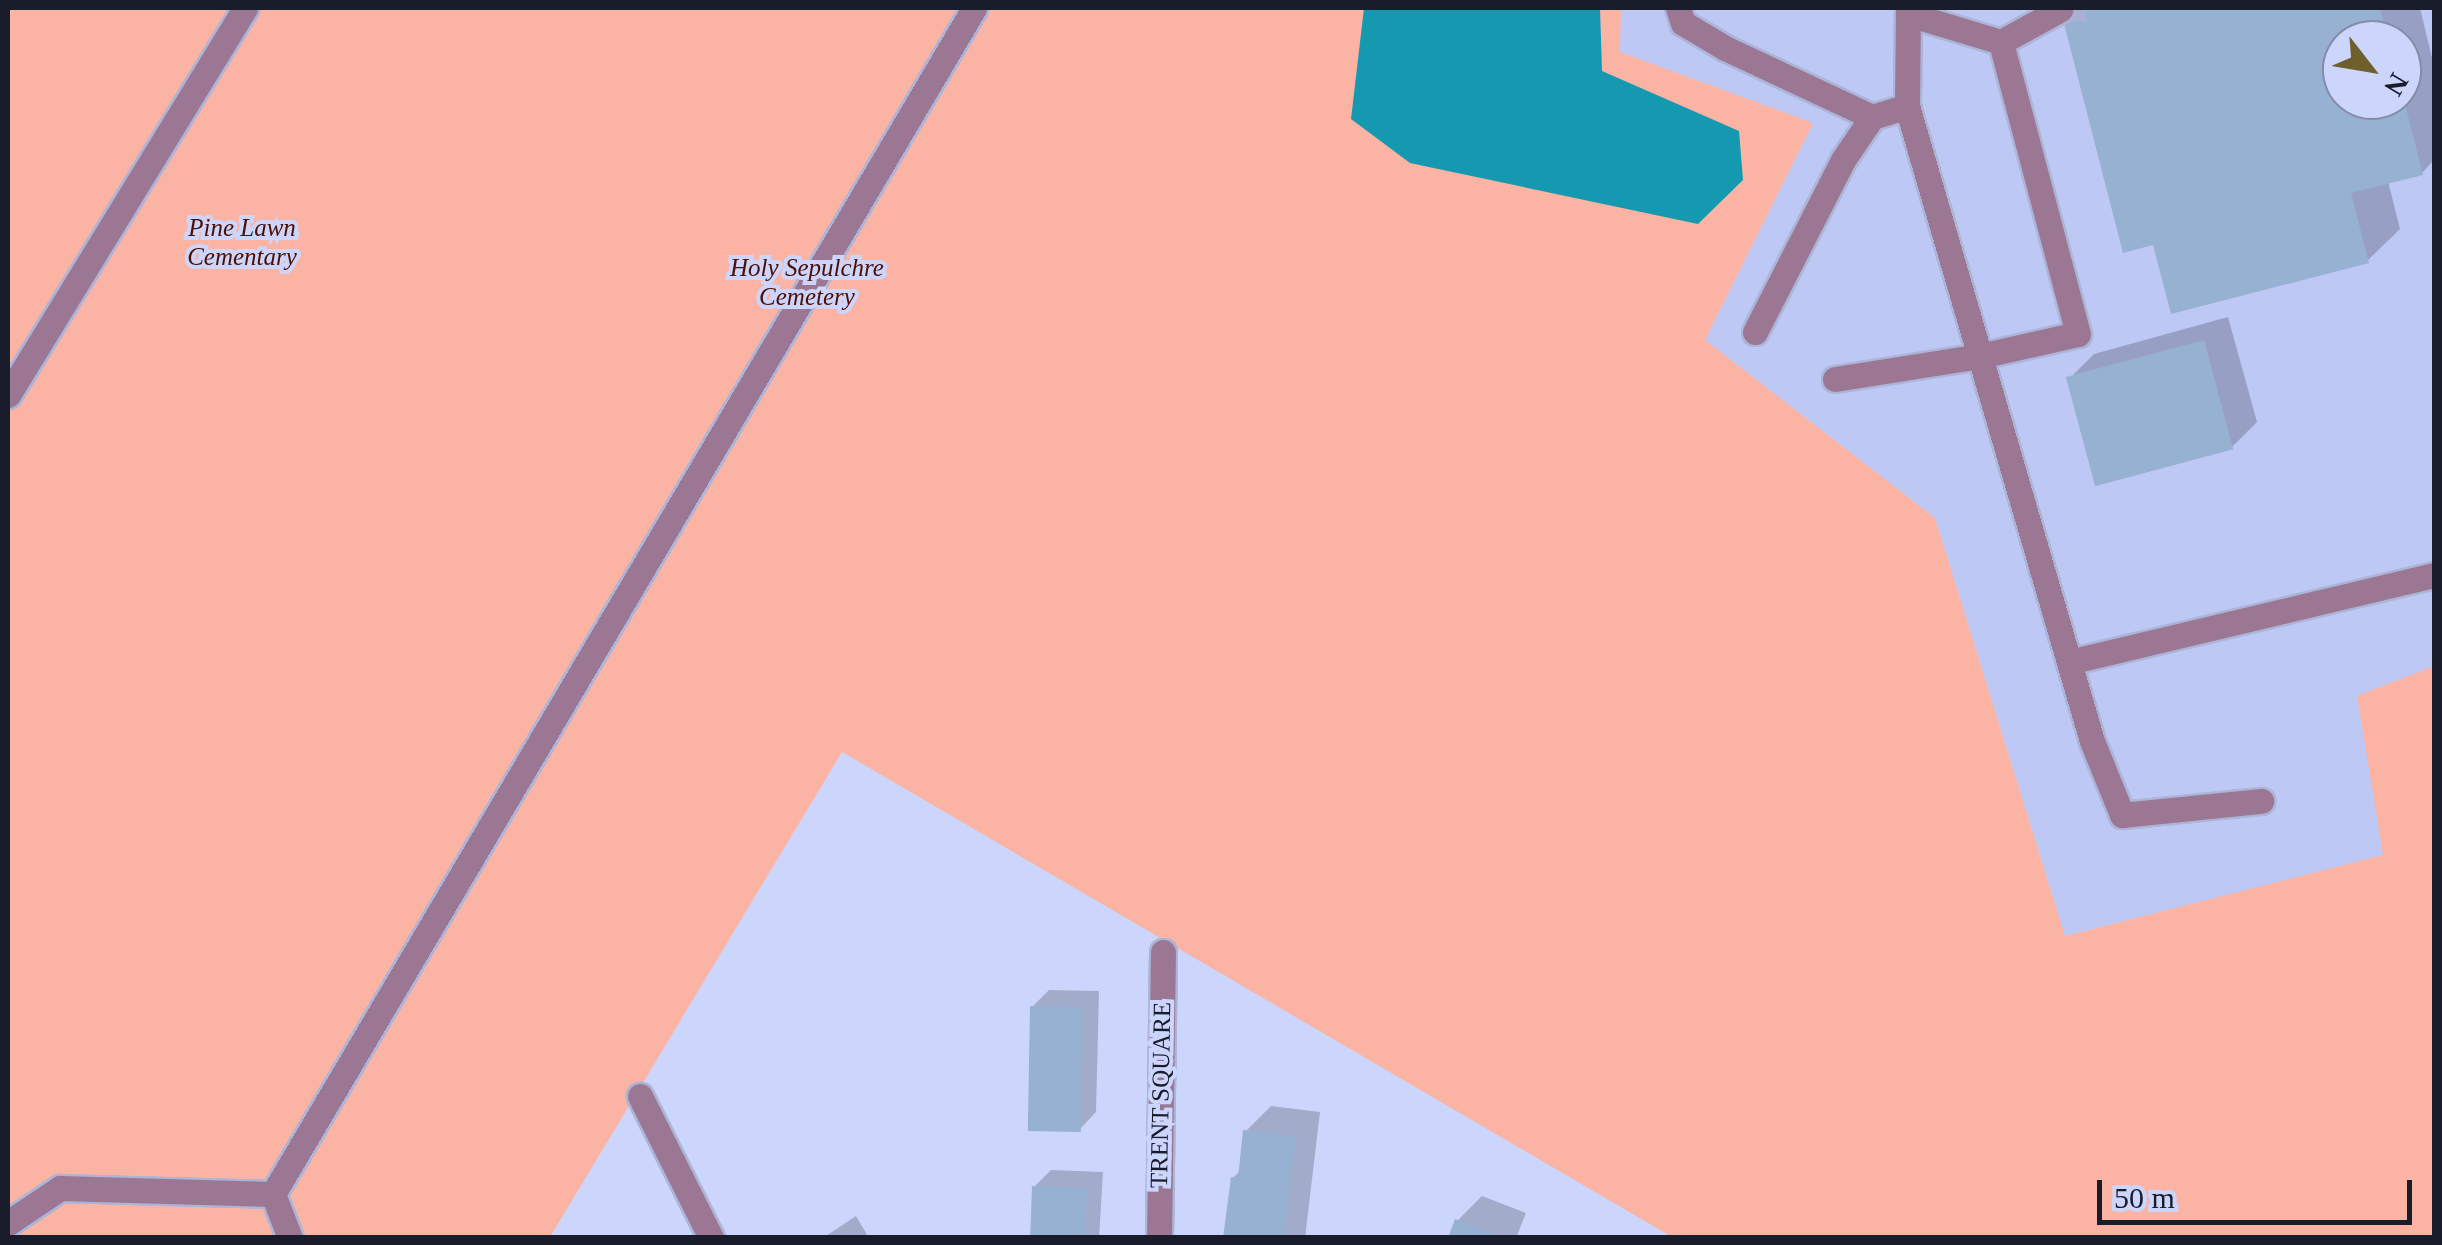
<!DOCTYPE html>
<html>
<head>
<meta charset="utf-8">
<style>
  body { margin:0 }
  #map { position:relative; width:2442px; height:1245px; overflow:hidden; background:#ccd6fd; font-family:"Times New Roman",serif }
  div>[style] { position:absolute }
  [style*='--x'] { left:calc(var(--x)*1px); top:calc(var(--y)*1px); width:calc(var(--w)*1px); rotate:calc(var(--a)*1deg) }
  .built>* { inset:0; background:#bdc8f5 }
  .green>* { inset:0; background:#fbb3a3 }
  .water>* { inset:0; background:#1499b0 }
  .shadow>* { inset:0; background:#0003 }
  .building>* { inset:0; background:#97b1d2; transform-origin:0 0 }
  .minor-tunnel>* { height:25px; margin-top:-12.5px; transform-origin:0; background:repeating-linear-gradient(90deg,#a8b1d3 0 25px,transparent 0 37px) }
  .roads { filter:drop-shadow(2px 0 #acb5d7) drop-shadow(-2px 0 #acb5d7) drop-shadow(0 2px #acb5d7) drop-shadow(0 -2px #acb5d7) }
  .minor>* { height:25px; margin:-12.5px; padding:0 12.5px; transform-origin:12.5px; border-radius:12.5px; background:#9b7794 }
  span { translate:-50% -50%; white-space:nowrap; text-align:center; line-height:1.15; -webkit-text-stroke:8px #ccd6fd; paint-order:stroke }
  .park-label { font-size:25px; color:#4f0e02; font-style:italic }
  .street-label { font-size:25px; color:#191d2b }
  .frame { position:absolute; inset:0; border:10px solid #191d2b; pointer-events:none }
  .north { position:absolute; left:2322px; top:20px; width:100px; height:100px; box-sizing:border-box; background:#ccd6fd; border:2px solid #848ca9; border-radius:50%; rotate:121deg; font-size:28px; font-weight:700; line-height:40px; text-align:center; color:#191d2b }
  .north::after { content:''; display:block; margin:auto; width:35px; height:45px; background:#6e5f2c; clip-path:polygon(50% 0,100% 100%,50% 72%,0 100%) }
  .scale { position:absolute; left:2097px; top:1180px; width:315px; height:45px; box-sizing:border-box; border:5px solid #191d2b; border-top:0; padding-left:12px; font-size:30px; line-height:35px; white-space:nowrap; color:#191d2b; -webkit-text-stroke:8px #ccd6fd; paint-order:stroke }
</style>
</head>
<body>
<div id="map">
  <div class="built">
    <i style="clip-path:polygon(evenodd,1621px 8px,2434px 8px,2434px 666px,2357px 696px,2384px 855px,2065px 936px,1935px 518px,1705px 340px,1813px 123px,1620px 52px,1621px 8px,2342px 40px,2402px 40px,2402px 100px,2342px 100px,2342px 40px)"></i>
  </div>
  <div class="green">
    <i style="clip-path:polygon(8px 8px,1621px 8px,1620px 52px,1813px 123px,1705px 340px,1935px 518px,2065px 936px,2383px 855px,2357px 696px,2434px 666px,2434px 1237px,1672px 1237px,842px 752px,550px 1237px,8px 1237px)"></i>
  </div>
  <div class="water">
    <i style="clip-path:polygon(1364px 8px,1600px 8px,1602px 71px,1739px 131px,1743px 180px,1698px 224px,1410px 163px,1351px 119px)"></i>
  </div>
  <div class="shadow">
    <i style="clip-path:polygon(evenodd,2063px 8px,2420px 8px,2434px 66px,2434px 160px,2422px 173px,2388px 181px,2400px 229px,2368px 260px,2155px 242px,2063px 8px,2342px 40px,2402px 40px,2402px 100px,2342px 100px,2342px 40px)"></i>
    <i style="clip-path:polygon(2228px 317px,2257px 422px,2232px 447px,2069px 379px,2094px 354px)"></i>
    <i style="clip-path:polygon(1049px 990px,1099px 991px,1096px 1112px,1080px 1129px,1032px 1007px)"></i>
    <i style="clip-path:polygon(1271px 1106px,1320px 1112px,1305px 1238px,1226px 1238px,1233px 1178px,1241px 1170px,1246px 1131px)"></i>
    <i style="clip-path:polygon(1051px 1170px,1103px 1172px,1099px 1238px,1031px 1238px,1034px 1187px)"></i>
    <i style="clip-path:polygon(1482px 1196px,1526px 1213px,1516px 1238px,1451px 1238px,1457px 1221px)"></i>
    <i style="clip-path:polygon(856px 1216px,869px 1238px,823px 1238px)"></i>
  </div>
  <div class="building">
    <i style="clip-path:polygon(2060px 8px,2380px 8px,2388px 40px,2342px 40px,2342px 100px,2404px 100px,2423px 175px,2351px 193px,2369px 263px,2171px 314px,2153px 245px,2123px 253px)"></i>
    <i style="left:2204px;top:340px;width:113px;height:143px;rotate:75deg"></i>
    <i style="left:1030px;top:1006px;width:53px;height:125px;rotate:1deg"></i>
    <i style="clip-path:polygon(1243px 1130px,1296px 1136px,1284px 1238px,1223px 1238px,1231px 1177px,1238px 1178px)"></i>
    <i style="left:1032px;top:1186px;width:55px;height:52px;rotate:2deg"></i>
    <i style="clip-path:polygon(1455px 1219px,1502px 1237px,1501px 1238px,1448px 1238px)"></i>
  </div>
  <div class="minor-tunnel">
    <i style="--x:2061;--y:9;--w:32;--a:-2"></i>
  </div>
  <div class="roads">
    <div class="minor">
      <i style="--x:1678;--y:8;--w:16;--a:72"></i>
      <i style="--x:1683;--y:23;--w:49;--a:30.8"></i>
      <i style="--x:1725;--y:48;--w:162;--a:25.1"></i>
      <i style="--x:1908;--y:8;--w:98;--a:90.6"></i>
      <i style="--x:1907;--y:106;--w:661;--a:73.76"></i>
      <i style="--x:2092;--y:741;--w:80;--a:67.9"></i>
      <i style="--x:2122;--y:815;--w:140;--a:-5.8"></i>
      <i style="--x:2001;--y:42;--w:68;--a:-28.8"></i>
      <i style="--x:1755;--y:332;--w:193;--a:-62.9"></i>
      <i style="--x:1843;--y:160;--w:52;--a:-56"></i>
      <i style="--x:1872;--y:117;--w:37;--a:-17"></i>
      <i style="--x:1835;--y:379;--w:147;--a:-9"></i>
      <i style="--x:1980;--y:356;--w:100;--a:-12.7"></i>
      <i style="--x:2078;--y:334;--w:302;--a:-104.8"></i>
      <i style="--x:2001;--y:42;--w:97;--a:-163.2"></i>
      <i style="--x:8;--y:395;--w:454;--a:-58.5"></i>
      <i style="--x:2069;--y:662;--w:375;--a:-13.4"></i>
      <i style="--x:640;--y:1096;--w:159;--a:63.4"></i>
      <i style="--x:273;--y:1194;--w:1378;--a:-59.41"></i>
      <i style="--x:273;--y:1194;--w:47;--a:68.9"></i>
      <i style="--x:8;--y:1223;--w:63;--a:-33.9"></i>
      <i style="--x:60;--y:1188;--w:213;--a:1.6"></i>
      <i style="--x:1159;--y:1238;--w:286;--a:-89.2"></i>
    </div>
  </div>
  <div class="park-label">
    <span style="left:242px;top:243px">Pine Lawn<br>Cementary</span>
    <span style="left:807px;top:283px">Holy Sepulchre<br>Cemetery</span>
  </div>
  <div class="street-label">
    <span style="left:1161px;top:1095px;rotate:-89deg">TRENT SQUARE</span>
  </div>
  <div class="frame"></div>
  <div class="north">N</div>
  <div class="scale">50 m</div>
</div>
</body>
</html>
